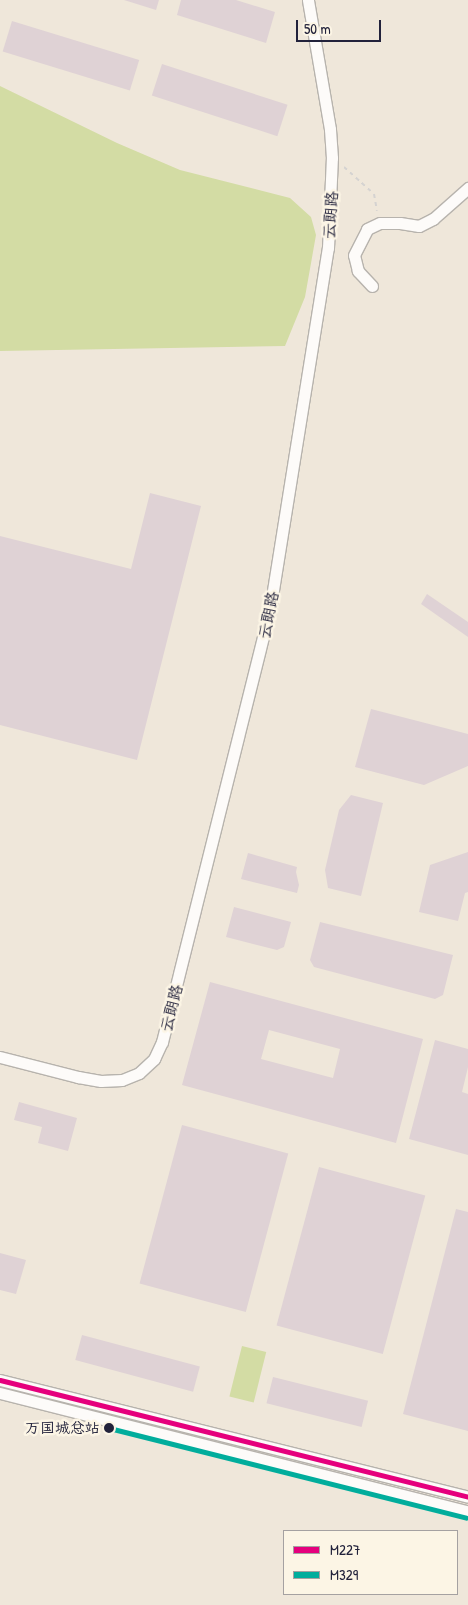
<!DOCTYPE html>
<html>
<head>
<meta charset="utf-8">
<style>
  body { margin:0 }
  #map { position:relative; width:468px; height:1605px; overflow:hidden; background:#efe7da; font-family:"Patrick Hand","LXGW WenKai TC",sans-serif }
  div>[style] { position:absolute }
  [style*='--x'] { left:calc(var(--x)*1px); top:calc(var(--y)*1px); width:calc(var(--w)*1px); rotate:calc(var(--a)*1deg) }
  .green>* { inset:0; background:#d3dca4; transform-origin:0 0 }
  .building>* { inset:0; background:#dfd2d5; transform-origin:0 0 }
  .path>* { height:2px; margin-top:-1px; transform-origin:0; background:repeating-linear-gradient(90deg,#d5d3d1 0 4px,transparent 0 8px) }
  .roads { filter:drop-shadow(1px 0 #b7b3ad) drop-shadow(-1px 0 #b7b3ad) drop-shadow(0 1px #b7b3ad) drop-shadow(0 -1px #b7b3ad) }
  .street>* { height:11px; margin:-5.5px; padding:0 5.5px; transform-origin:5.5px; border-radius:5.5px; background:#fdfbf9 }
  .bus-1>* { height:5px; margin:-2.5px; padding:0 2.5px; transform-origin:2.5px; border-radius:2.5px; background:#e5007d }
  .bus-2>* { height:5px; margin:-2.5px; padding:0 2.5px; transform-origin:2.5px; border-radius:2.5px; background:#01ad9c }
  .dots>* { width:14px; height:14px; translate:-50% -50%; box-sizing:border-box; border:2px solid #fcf5e5; border-radius:50% }
  span { translate:-50% -50%; white-space:nowrap; text-align:center; line-height:1.15; -webkit-text-stroke:5px #fcf5e5; paint-order:stroke }
  .bus-label { font-size:15px; color:#22223b }
  .right { translate:-100% -50%; text-align:right }
  .street-label { font-size:16px; color:#22223b }
  .legend { position:absolute; left:283px; top:1530px; width:175px; height:65px; box-sizing:border-box; background:#fcf5e5; border:1px solid #a5a1a1; margin:0; padding:6px 9px; list-style:none; font-size:15px; color:#22223b }
  .legend li { display:flex; align-items:center; gap:10px; height:25px }
  .legend b { width:25px; border:1px solid #a5a1a1 }
  .scale { position:absolute; left:296px; top:20px; width:85px; height:22px; box-sizing:border-box; border:2px solid #22223b; border-top:0; padding-left:6px; font-size:15px; line-height:18px; white-space:nowrap; color:#22223b; -webkit-text-stroke:4px #fcf5e5; paint-order:stroke }
</style>
</head>
<body>
<div id="map">
  <div class="green">
    <i style="clip-path:polygon(0 86px,117px 143px,180px 170px,290px 198px,311px 217px,316px 235px,305px 297px,285px 346px,0 351px)"></i>
    <i style="left:242px;top:1346px;width:25px;height:52px;rotate:14deg"></i>
  </div>
  <div class="building">
    <i style="clip-path:polygon(124px 0,159px 0,156px 10px)"></i>
    <i style="clip-path:polygon(181px 0,236px 0,275px 12px,266px 43px,177px 15px)"></i>
    <i style="left:12px;top:21px;width:133px;height:32px;rotate:17deg"></i>
    <i style="left:162px;top:64px;width:132px;height:33px;rotate:18deg"></i>
    <i style="clip-path:polygon(150px 493px,201px 506px,137px 760px,0 725px,0 536px,131px 569px)"></i>
    <i style="clip-path:polygon(427px 594px,468px 622px,468px 637px,421px 604px)"></i>
    <i style="clip-path:polygon(371px 709px,468px 734px,468px 766px,424px 785px,355px 767px)"></i>
    <i style="clip-path:polygon(351px 795px,383px 803px,361px 896px,328px 888px,325px 870px,339px 810px)"></i>
    <i style="clip-path:polygon(468px 852px,468px 892px,465px 893px,458px 921px,419px 912px,430px 865px)"></i>
    <i style="clip-path:polygon(248px 853px,297px 867px,296px 872px,299px 885px,297px 893px,241px 879px)"></i>
    <i style="clip-path:polygon(234px 907px,291px 922px,284px 947px,277px 950px,226px 937px)"></i>
    <i style="clip-path:polygon(320px 922px,453px 955px,443px 995px,435px 999px,314px 967px,310px 960px)"></i>
    <i style="clip-path:polygon(evenodd,210px 982px,423px 1039px,396px 1143px,182px 1085px,210px 982px,269px 1030px,340px 1049px,333px 1078px,261px 1059px,269px 1030px)"></i>
    <i style="clip-path:polygon(435px 1040px,468px 1049px,468px 1067px,462px 1092px,468px 1094px,468px 1155px,409px 1139px)"></i>
    <i style="clip-path:polygon(19px 1102px,77px 1118px,68px 1151px,38px 1143px,42px 1127px,14px 1120px)"></i>
    <i style="left:182px;top:1125px;width:110px;height:164px;rotate:15deg"></i>
    <i style="left:319px;top:1167px;width:110px;height:164px;rotate:15deg"></i>
    <i style="clip-path:polygon(456px 1209px,468px 1212px,468px 1431px,403px 1414px)"></i>
    <i style="clip-path:polygon(0 1253px,26px 1260px,16px 1294px,0 1290px)"></i>
    <i style="left:82px;top:1335px;width:122px;height:26px;rotate:15deg"></i>
    <i style="left:273px;top:1377px;width:98px;height:27px;rotate:14deg"></i>
  </div>
  <div class="path">
    <i style="--x:344;--y:167;--w:40;--a:42"></i>
    <i style="--x:374;--y:194;--w:17;--a:80"></i>
  </div>
  <div class="roads">
    <div class="street">
      <i style="--x:372;--y:286;--w:21;--a:-133"></i>
      <i style="--x:358;--y:271;--w:16;--a:-104"></i>
      <i style="--x:354;--y:255;--w:29;--a:-63"></i>
      <i style="--x:367;--y:229;--w:14;--a:-25"></i>
      <i style="--x:380;--y:223;--w:20;--a:0"></i>
      <i style="--x:400;--y:223;--w:19;--a:9"></i>
      <i style="--x:419;--y:226;--w:16;--a:-27"></i>
      <i style="--x:433;--y:219;--w:47;--a:-41.5"></i>
      <i style="--x:0;--y:1057;--w:81;--a:14.4"></i>
      <i style="--x:78;--y:1077;--w:23;--a:10"></i>
      <i style="--x:101;--y:1081;--w:21;--a:-3"></i>
      <i style="--x:122;--y:1080;--w:18;--a:-22"></i>
      <i style="--x:139;--y:1073;--w:21;--a:-43"></i>
      <i style="--x:154;--y:1059;--w:19;--a:-65"></i>
      <i style="--x:162;--y:1042;--w:446;--a:-76"></i>
      <i style="--x:270;--y:609;--w:366;--a:-80.9"></i>
      <i style="--x:328;--y:248;--w:90;--a:-87.5"></i>
      <i style="--x:332;--y:158;--w:29;--a:-94"></i>
      <i style="--x:330;--y:129;--w:131;--a:-99.7"></i>
      <i style="--x:0;--y:1380;--w:482;--a:14"></i>
      <i style="--x:0;--y:1393;--w:483;--a:14.2"></i>
    </div>
  </div>
  <div class="bus-1">
    <i style="--x:0;--y:1380;--w:482;--a:14"></i>
  </div>
  <div class="bus-2">
    <i style="--x:109;--y:1428;--w:368;--a:14.1"></i>
  </div>
  <div class="dots">
    <i style="left:109px;top:1428px;background:#22223b"></i>
  </div>
  <div class="bus-label">
    <span class="right" style="left:100px;top:1428px">万国城总站</span>
  </div>
  <div class="street-label">
    <span style="left:330px;top:215px;rotate:-86deg">云朗路</span>
    <span style="left:268px;top:615px;rotate:-79deg">云朗路</span>
    <span style="left:171px;top:1008px;rotate:-76deg">云朗路</span>
  </div>
  <ul class="legend">
  <li><b style="height:6px;background:#e5007d"></b>M227</li>
  <li><b style="height:6px;background:#01ad9c"></b>M329</li>
  </ul>
  <div class="scale">50 m</div>
</div>
</body>
</html>
